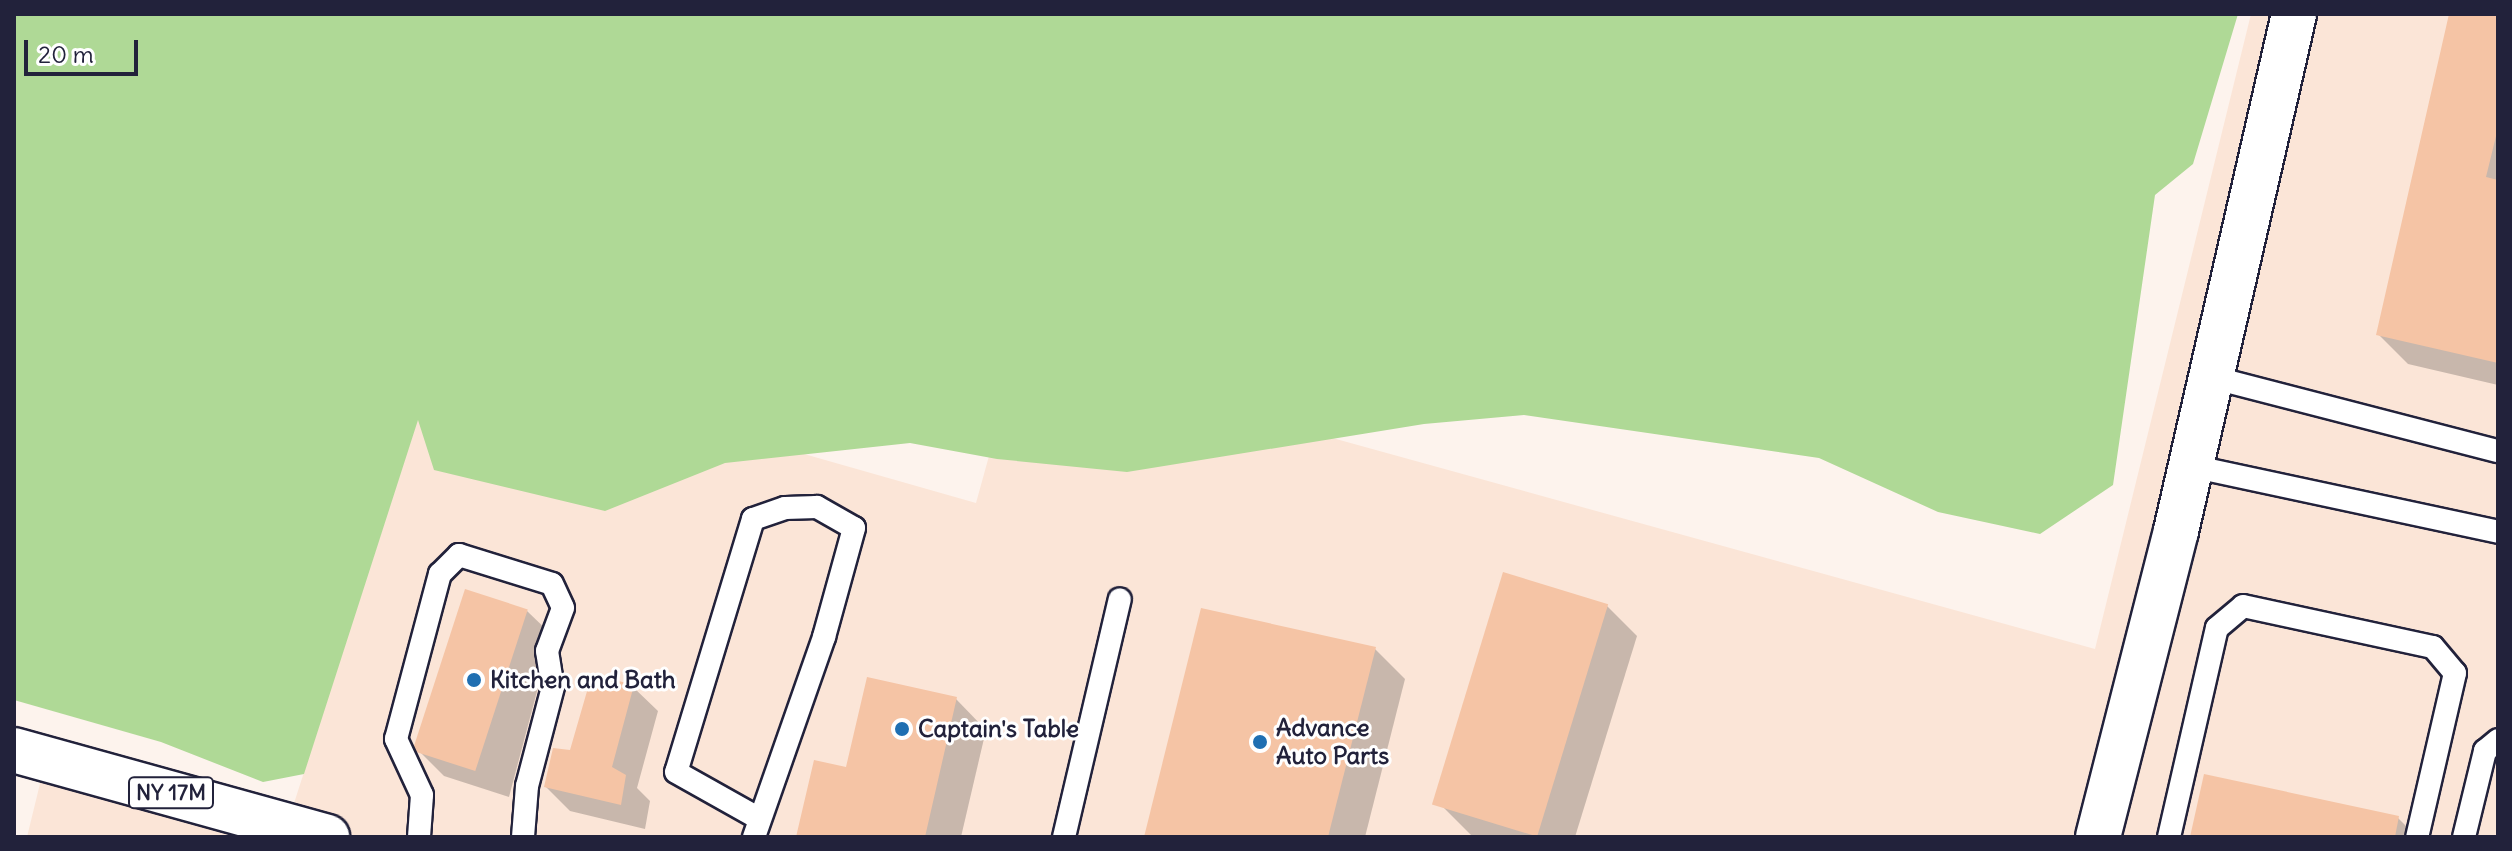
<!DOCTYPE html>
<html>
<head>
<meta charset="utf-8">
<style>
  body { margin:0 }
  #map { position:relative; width:2512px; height:851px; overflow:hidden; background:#fdf3ed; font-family:Delius,sans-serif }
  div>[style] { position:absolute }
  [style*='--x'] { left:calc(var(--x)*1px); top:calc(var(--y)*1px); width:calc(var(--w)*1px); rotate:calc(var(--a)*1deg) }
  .built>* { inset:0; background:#fbe5d7 }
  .green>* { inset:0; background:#afd996 }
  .shadow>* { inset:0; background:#0003 }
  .building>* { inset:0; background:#f5c4a5; transform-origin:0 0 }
  .roads { filter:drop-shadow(2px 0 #22223b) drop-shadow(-2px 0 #22223b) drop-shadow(0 2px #22223b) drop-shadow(0 -2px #22223b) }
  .lane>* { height:22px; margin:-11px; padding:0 11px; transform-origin:11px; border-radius:11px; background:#fff }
  .street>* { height:44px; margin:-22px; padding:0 22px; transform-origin:22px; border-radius:22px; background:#fff }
  .primary>* { height:44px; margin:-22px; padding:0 22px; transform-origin:22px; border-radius:22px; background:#fff }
  .dots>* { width:22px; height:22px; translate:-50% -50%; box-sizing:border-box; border:4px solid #fff; border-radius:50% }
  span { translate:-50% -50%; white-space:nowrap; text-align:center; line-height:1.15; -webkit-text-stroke:6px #fff; paint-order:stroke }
  .shield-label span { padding:2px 6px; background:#fff; border:2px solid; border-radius:6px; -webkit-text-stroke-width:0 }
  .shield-label { font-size:22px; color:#22223b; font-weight:700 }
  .poi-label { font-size:24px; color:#22223b; font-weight:700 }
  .left { translate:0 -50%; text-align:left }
  .frame { position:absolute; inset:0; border:16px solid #22223b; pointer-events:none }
  .scale { position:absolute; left:24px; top:40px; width:114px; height:36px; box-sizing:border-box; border:4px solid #22223b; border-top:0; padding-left:10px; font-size:24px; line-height:28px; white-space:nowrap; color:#22223b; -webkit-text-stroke:6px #fff; paint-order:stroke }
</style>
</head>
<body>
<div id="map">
  <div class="built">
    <i style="clip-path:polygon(2251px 14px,2498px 14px,2498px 837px,27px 837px,46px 759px,287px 825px,440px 350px,976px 503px,1018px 351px,2095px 649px)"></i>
  </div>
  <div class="green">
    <i style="clip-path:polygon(14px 14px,2238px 14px,2193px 164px,2155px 195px,2113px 485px,2040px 534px,1938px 512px,1819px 458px,1524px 415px,1424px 424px,1127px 472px,997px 459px,910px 443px,725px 463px,605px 511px,434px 470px,418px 420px,304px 774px,263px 782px,161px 742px,14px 700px)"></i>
  </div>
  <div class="shadow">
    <i style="clip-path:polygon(2451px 14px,2498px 14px,2498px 396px,2498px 385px,2408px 364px,2378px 334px)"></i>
    <i style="clip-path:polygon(1607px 606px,1637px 636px,1575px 837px,1472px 836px,1442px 806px)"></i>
    <i style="clip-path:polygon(527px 611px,552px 635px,509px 797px,444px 776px,419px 751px)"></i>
    <i style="clip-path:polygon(1375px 649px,1405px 679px,1365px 837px,1146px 837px)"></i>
    <i style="clip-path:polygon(633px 687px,658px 711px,637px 788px,650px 801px,645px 829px,570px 811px,546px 787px,572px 752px)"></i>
    <i style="clip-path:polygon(956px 699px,986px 730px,961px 837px,798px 837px,848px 769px)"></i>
    <i style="clip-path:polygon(2398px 818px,2417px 837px,2192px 837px)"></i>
  </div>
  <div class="building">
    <i style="clip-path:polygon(2449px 14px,2498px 14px,2498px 128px,2486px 177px,2498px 180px,2498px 363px,2376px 335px)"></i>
    <i style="left:1503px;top:572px;width:110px;height:243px;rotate:17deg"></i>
    <i style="left:465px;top:589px;width:66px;height:170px;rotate:18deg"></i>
    <i style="clip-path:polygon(1201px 608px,1376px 647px,1328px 837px,1144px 837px)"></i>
    <i style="clip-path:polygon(592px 674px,634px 685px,612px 767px,626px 775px,621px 805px,544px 787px,553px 748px,570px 750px)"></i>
    <i style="clip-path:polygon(867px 677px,957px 697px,925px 837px,796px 837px,814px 760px,846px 767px)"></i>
    <i style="clip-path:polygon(2204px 774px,2399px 816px,2395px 837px,2190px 837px)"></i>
  </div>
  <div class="roads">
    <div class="lane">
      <i style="--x:2211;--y:377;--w:296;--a:14.5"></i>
      <i style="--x:2191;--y:466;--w:314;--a:12.1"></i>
      <i style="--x:419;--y:837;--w:42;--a:-85.9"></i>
      <i style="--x:422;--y:795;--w:62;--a:-114.9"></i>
      <i style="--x:396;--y:739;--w:171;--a:-75.1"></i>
      <i style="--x:440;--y:574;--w:27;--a:-45"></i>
      <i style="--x:459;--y:555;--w:97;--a:17.3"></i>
      <i style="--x:552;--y:584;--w:26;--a:65"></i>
      <i style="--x:563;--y:608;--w:46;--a:110.4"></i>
      <i style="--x:547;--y:651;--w:36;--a:81"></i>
      <i style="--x:553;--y:687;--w:102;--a:104.7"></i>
      <i style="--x:527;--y:786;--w:51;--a:94.5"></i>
      <i style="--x:754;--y:837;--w:212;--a:-70.7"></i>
      <i style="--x:824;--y:637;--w:113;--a:-74.6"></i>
      <i style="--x:854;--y:528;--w:43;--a:-150.4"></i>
      <i style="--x:817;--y:507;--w:32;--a:178"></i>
      <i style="--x:785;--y:508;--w:34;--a:161"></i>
      <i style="--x:753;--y:519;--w:264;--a:106.9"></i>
      <i style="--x:676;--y:772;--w:94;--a:29.3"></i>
      <i style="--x:1064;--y:837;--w:244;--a:-76.8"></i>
      <i style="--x:2169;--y:837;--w:214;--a:-77.1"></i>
      <i style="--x:2217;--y:628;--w:34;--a:-40"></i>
      <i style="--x:2243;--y:606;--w:194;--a:12.2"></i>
      <i style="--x:2433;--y:647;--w:34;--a:50"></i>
      <i style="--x:2455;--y:673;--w:168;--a:103"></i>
      <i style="--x:2464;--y:837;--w:89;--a:-76.3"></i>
      <i style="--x:2485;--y:751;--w:17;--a:-40"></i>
    </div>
    <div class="street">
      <i style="--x:2098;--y:837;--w:316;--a:-75.7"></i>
      <i style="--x:2176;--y:531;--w:530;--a:-77.14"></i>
    </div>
    <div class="primary">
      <i style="--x:14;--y:750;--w:325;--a:15.5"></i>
    </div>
  </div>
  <div class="dots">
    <i style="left:474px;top:680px;background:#1f6fb2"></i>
    <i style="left:902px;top:729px;background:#1f6fb2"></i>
    <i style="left:1260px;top:742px;background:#1f6fb2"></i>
  </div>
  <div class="shield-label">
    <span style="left:171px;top:793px">NY 17M</span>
  </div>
  <div class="poi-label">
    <span class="left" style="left:490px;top:680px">Kitchen and Bath</span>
    <span class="left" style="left:1276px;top:742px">Advance<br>Auto Parts</span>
    <span class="left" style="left:918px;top:729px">Captain's Table</span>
  </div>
  <div class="frame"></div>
  <div class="scale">20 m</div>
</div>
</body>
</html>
